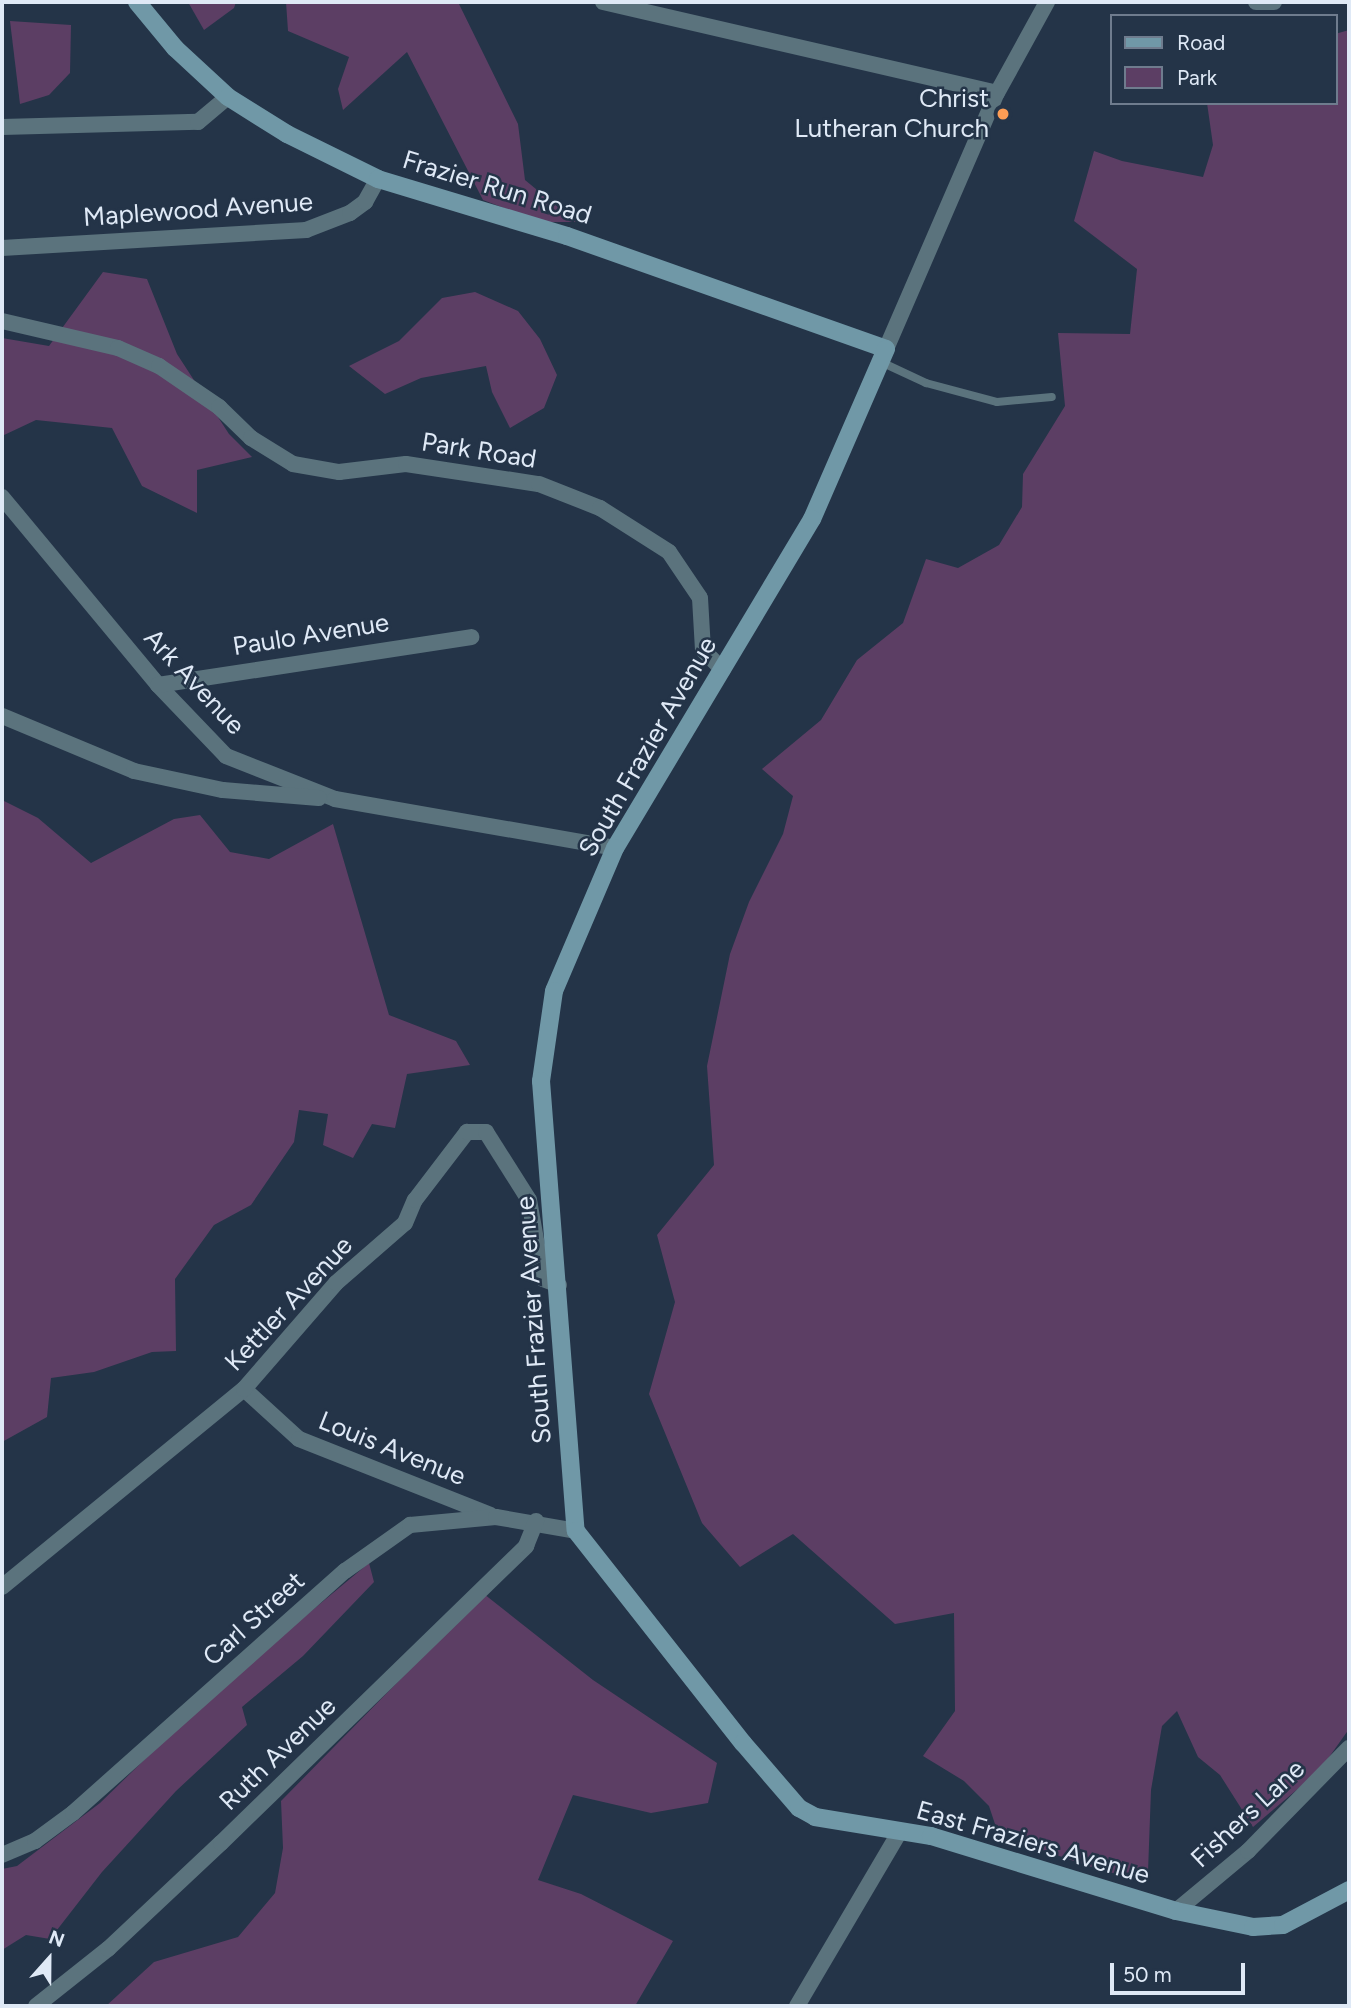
<!DOCTYPE html>
<html>
<head>
<meta charset="utf-8">
<style>
  body { margin:0 }
  #map { position:relative; width:1351px; height:2008px; overflow:hidden; background:#243448; font-family:Figtree,sans-serif }
  div>[style] { position:absolute }
  [style*='--x'] { left:calc(var(--x)*1px); top:calc(var(--y)*1px); width:calc(var(--w)*1px); rotate:calc(var(--a)*1deg) }
  .green>* { inset:0; background:#5c3e64 }
  .lane>* { height:8px; margin:-4px; padding:0 4px; transform-origin:4px; border-radius:4px; background:#5b737d }
  .street>* { height:16px; margin:-8px; padding:0 8px; transform-origin:8px; border-radius:8px; background:#5b737d }
  .secondary>* { height:18px; margin:-9px; padding:0 9px; transform-origin:9px; border-radius:9px; background:#7098a7 }
  .dots>* { width:19px; height:19px; translate:-50% -50%; box-sizing:border-box; border:4px solid #243448; border-radius:50% }
  span { translate:-50% -50%; white-space:nowrap; text-align:center; line-height:1.15; -webkit-text-stroke:5px #243448; paint-order:stroke }
  .poi-label { font-size:26px; color:#dfe9f6 }
  .right { translate:-100% -50%; text-align:right }
  .street-label { font-size:26px; color:#dfe9f6 }
  .frame { position:absolute; inset:0; border:4px solid #dfe9f6; pointer-events:none }
  .legend { position:absolute; left:1110px; top:14px; width:228px; height:91px; box-sizing:border-box; background:#243448; border:2px solid #6f7c8e; margin:0; padding:9px 12px; list-style:none; font-size:21px; color:#dfe9f6 }
  .legend li { display:flex; align-items:center; gap:14px; height:35px }
  .legend b { width:35px; border:2px solid #6f7c8e }
  .north { position:absolute; left:14px; top:1924px; width:70px; height:70px; -webkit-text-stroke:5px #243448; paint-order:stroke; rotate:21deg; font-size:19px; font-weight:700; line-height:28px; text-align:center; color:#dfe9f6 }
  .north::after { content:''; display:block; margin:auto; width:24px; height:32px; background:#dfe9f6; clip-path:polygon(50% 0,100% 100%,50% 72%,0 100%) }
  .scale { position:absolute; left:1110px; top:1963px; width:135px; height:32px; box-sizing:border-box; border:4px solid #dfe9f6; border-top:0; padding-left:9px; font-size:21px; line-height:24px; white-space:nowrap; color:#dfe9f6; -webkit-text-stroke:5px #243448; paint-order:stroke }
</style>
</head>
<body>
<div id="map">
  <div class="green">
    <i style="clip-path:polygon(188px 2px,236px 2px,234px 8px,204px 30px)"></i>
    <i style="clip-path:polygon(286px 2px,458px 2px,518px 124px,525px 180px,576px 222px,541px 222px,483px 200px,407px 52px,343px 110px,338px 89px,349px 57px,288px 31px)"></i>
    <i style="clip-path:polygon(10px 21px,71px 25px,70px 73px,49px 95px,20px 104px)"></i>
    <i style="clip-path:polygon(1349px 30px,1349px 1729px,1320px 1770px,1253px 1827px,1220px 1775px,1198px 1757px,1177px 1711px,1162px 1726px,1151px 1790px,1148px 1872px,1109px 1873px,1033px 1847px,995px 1824px,989px 1806px,964px 1781px,923px 1756px,955px 1711px,954px 1613px,895px 1624px,793px 1534px,740px 1567px,702px 1523px,649px 1394px,675px 1302px,657px 1235px,714px 1165px,707px 1066px,730px 954px,749px 902px,783px 834px,793px 796px,762px 769px,821px 720px,857px 660px,903px 623px,926px 559px,958px 568px,999px 545px,1022px 507px,1023px 474px,1065px 406px,1058px 333px,1130px 334px,1137px 269px,1074px 221px,1094px 151px,1122px 161px,1203px 177px,1213px 145px,1207px 103px,1335px 103px,1335px 34px)"></i>
    <i style="clip-path:polygon(103px 272px,147px 279px,177px 354px,229px 434px,252px 457px,197px 470px,197px 513px,142px 486px,112px 428px,36px 420px,2px 436px,2px 338px,49px 346px)"></i>
    <i style="clip-path:polygon(475px 292px,518px 311px,540px 339px,557px 375px,544px 408px,510px 428px,492px 392px,486px 366px,421px 378px,385px 394px,349px 366px,399px 341px,442px 298px)"></i>
    <i style="clip-path:polygon(2px 800px,38px 818px,91px 863px,174px 819px,200px 815px,230px 852px,269px 859px,333px 824px,389px 1015px,456px 1041px,470px 1065px,407px 1074px,395px 1128px,372px 1124px,353px 1158px,323px 1145px,328px 1114px,299px 1110px,294px 1142px,251px 1205px,214px 1225px,175px 1279px,176px 1351px,152px 1352px,94px 1372px,51px 1378px,47px 1417px,2px 1442px)"></i>
    <i style="clip-path:polygon(369px 1563px,374px 1582px,303px 1656px,242px 1707px,247px 1725px,176px 1791px,102px 1872px,50px 1939px,26px 1935px,2px 1950px,2px 1869px,17px 1866px,100px 1803px,214px 1692px)"></i>
    <i style="clip-path:polygon(484px 1594px,593px 1680px,717px 1763px,708px 1803px,651px 1813px,573px 1795px,538px 1880px,581px 1894px,673px 1941px,635px 2006px,106px 2006px,154px 1962px,238px 1937px,275px 1893px,283px 1848px,281px 1801px)"></i>
  </div>
  <div class="lane">
    <i style="--x:881;--y:362;--w:50;--a:25"></i>
    <i style="--x:926;--y:383;--w:73;--a:15"></i>
    <i style="--x:997;--y:402;--w:55;--a:-5.2"></i>
  </div>
  <div class="street">
    <i style="--x:603;--y:2;--w:404;--a:13"></i>
    <i style="--x:1256;--y:2;--w:18;--a:0"></i>
    <i style="--x:2;--y:127;--w:196;--a:-1.5"></i>
    <i style="--x:198;--y:122;--w:39;--a:-40"></i>
    <i style="--x:2;--y:248;--w:305;--a:-3.4"></i>
    <i style="--x:306;--y:230;--w:47;--a:-21.1"></i>
    <i style="--x:350;--y:213;--w:19;--a:-36"></i>
    <i style="--x:365;--y:202;--w:26;--a:-61"></i>
    <i style="--x:2;--y:321;--w:119;--a:13.1"></i>
    <i style="--x:118;--y:348;--w:45;--a:23.7"></i>
    <i style="--x:159;--y:366;--w:73;--a:34.3"></i>
    <i style="--x:219;--y:407;--w:45;--a:44.1"></i>
    <i style="--x:251;--y:438;--w:49;--a:31.8"></i>
    <i style="--x:293;--y:464;--w:47;--a:9.9"></i>
    <i style="--x:339;--y:472;--w:67;--a:-6.8"></i>
    <i style="--x:406;--y:464;--w:134;--a:8.6"></i>
    <i style="--x:539;--y:484;--w:66;--a:21.5"></i>
    <i style="--x:600;--y:508;--w:82;--a:32.5"></i>
    <i style="--x:669;--y:552;--w:55;--a:56"></i>
    <i style="--x:700;--y:598;--w:52;--a:86.7"></i>
    <i style="--x:703;--y:650;--w:28;--a:45"></i>
    <i style="--x:886;--y:349;--w:279;--a:-66.6"></i>
    <i style="--x:997;--y:93;--w:104;--a:-61.2"></i>
    <i style="--x:2;--y:497;--w:244;--a:50.3"></i>
    <i style="--x:158;--y:685;--w:98;--a:46.2"></i>
    <i style="--x:226;--y:756;--w:117;--a:21.5"></i>
    <i style="--x:335;--y:799;--w:284;--a:9.9"></i>
    <i style="--x:158;--y:685;--w:317;--a:-8.7"></i>
    <i style="--x:2;--y:716;--w:143;--a:22.6"></i>
    <i style="--x:134;--y:771;--w:91;--a:12.1"></i>
    <i style="--x:223;--y:790;--w:96;--a:4.8"></i>
    <i style="--x:244;--y:1389;--w:74;--a:42.3"></i>
    <i style="--x:299;--y:1439;--w:206;--a:21.6"></i>
    <i style="--x:2;--y:1587;--w:313;--a:-39.3"></i>
    <i style="--x:244;--y:1389;--w:140;--a:-49"></i>
    <i style="--x:336;--y:1283;--w:91;--a:-41"></i>
    <i style="--x:405;--y:1223;--w:25;--a:-67"></i>
    <i style="--x:415;--y:1200;--w:86;--a:-52.6"></i>
    <i style="--x:467;--y:1132;--w:19;--a:0"></i>
    <i style="--x:486;--y:1132;--w:80;--a:57.7"></i>
    <i style="--x:529;--y:1200;--w:80;--a:80"></i>
    <i style="--x:543;--y:1279;--w:17;--a:21"></i>
    <i style="--x:2;--y:1855;--w:36;--a:-23"></i>
    <i style="--x:35;--y:1841;--w:47;--a:-36.4"></i>
    <i style="--x:73;--y:1813;--w:364;--a:-41.7"></i>
    <i style="--x:345;--y:1571;--w:80;--a:-35.3"></i>
    <i style="--x:410;--y:1525;--w:86;--a:-5.3"></i>
    <i style="--x:496;--y:1517;--w:81;--a:9.9"></i>
    <i style="--x:1176;--y:1911;--w:94;--a:-39.8"></i>
    <i style="--x:1248;--y:1851;--w:144;--a:-45.6"></i>
    <i style="--x:36;--y:2006;--w:92;--a:-38.4"></i>
    <i style="--x:108;--y:1949;--w:155;--a:-43.2"></i>
    <i style="--x:221;--y:1843;--w:426;--a:-44.2"></i>
    <i style="--x:526;--y:1546;--w:27;--a:-68"></i>
    <i style="--x:797;--y:2006;--w:203;--a:-59.5"></i>
  </div>
  <div class="secondary">
    <i style="--x:137;--y:2;--w:60;--a:50.4"></i>
    <i style="--x:175;--y:48;--w:72;--a:42.8"></i>
    <i style="--x:228;--y:97;--w:70;--a:32.1"></i>
    <i style="--x:287;--y:134;--w:102;--a:26.3"></i>
    <i style="--x:378;--y:179;--w:197;--a:16.8"></i>
    <i style="--x:567;--y:236;--w:338;--a:19.5"></i>
    <i style="--x:886;--y:349;--w:185;--a:113.5"></i>
    <i style="--x:812;--y:519;--w:383;--a:120.9"></i>
    <i style="--x:615;--y:848;--w:155;--a:113.1"></i>
    <i style="--x:554;--y:991;--w:91;--a:98.2"></i>
    <i style="--x:541;--y:1081;--w:451;--a:85.6"></i>
    <i style="--x:576;--y:1531;--w:270;--a:51.8"></i>
    <i style="--x:743;--y:1743;--w:86;--a:49.3"></i>
    <i style="--x:799;--y:1808;--w:18;--a:29"></i>
    <i style="--x:815;--y:1817;--w:118;--a:9.3"></i>
    <i style="--x:931;--y:1836;--w:256;--a:17"></i>
    <i style="--x:1176;--y:1911;--w:79;--a:11.7"></i>
    <i style="--x:1253;--y:1927;--w:30;--a:-4"></i>
    <i style="--x:1283;--y:1925;--w:75;--a:-27.9"></i>
  </div>
  <div class="dots">
    <i style="left:1003px;top:114px;background:#fd9d55"></i>
  </div>
  <div class="poi-label">
    <span class="right" style="left:989px;top:114px">Christ<br>Lutheran Church</span>
  </div>
  <div class="street-label">
    <span style="left:497px;top:188px;rotate:17deg">Frazier Run Road</span>
    <span style="left:198px;top:210px;rotate:-4deg">Maplewood Avenue</span>
    <span style="left:479px;top:451px;rotate:9deg">Park Road</span>
    <span style="left:311px;top:635px;rotate:-9deg">Paulo Avenue</span>
    <span style="left:194px;top:682px;rotate:47deg">Ark Avenue</span>
    <span style="left:648px;top:747px;rotate:-60deg">South Frazier Avenue</span>
    <span style="left:289px;top:1304px;rotate:-47deg">Kettler Avenue</span>
    <span style="left:534px;top:1320px;rotate:-94deg">South Frazier Avenue</span>
    <span style="left:392px;top:1449px;rotate:22deg">Louis Avenue</span>
    <span style="left:254px;top:1619px;rotate:-42deg">Carl Street</span>
    <span style="left:278px;top:1754px;rotate:-44deg">Ruth Avenue</span>
    <span style="left:1248px;top:1814px;rotate:-43deg">Fishers Lane</span>
    <span style="left:1033px;top:1843px;rotate:16deg">East Fraziers Avenue</span>
  </div>
  <div class="frame"></div>
  <ul class="legend">
  <li><b style="height:9px;background:#7098a7"></b>Road</li>
  <li><b style="height:19px;background:#5c3e64"></b>Park</li>
  </ul>
  <div class="north">N</div>
  <div class="scale">50 m</div>
</div>
</body>
</html>
